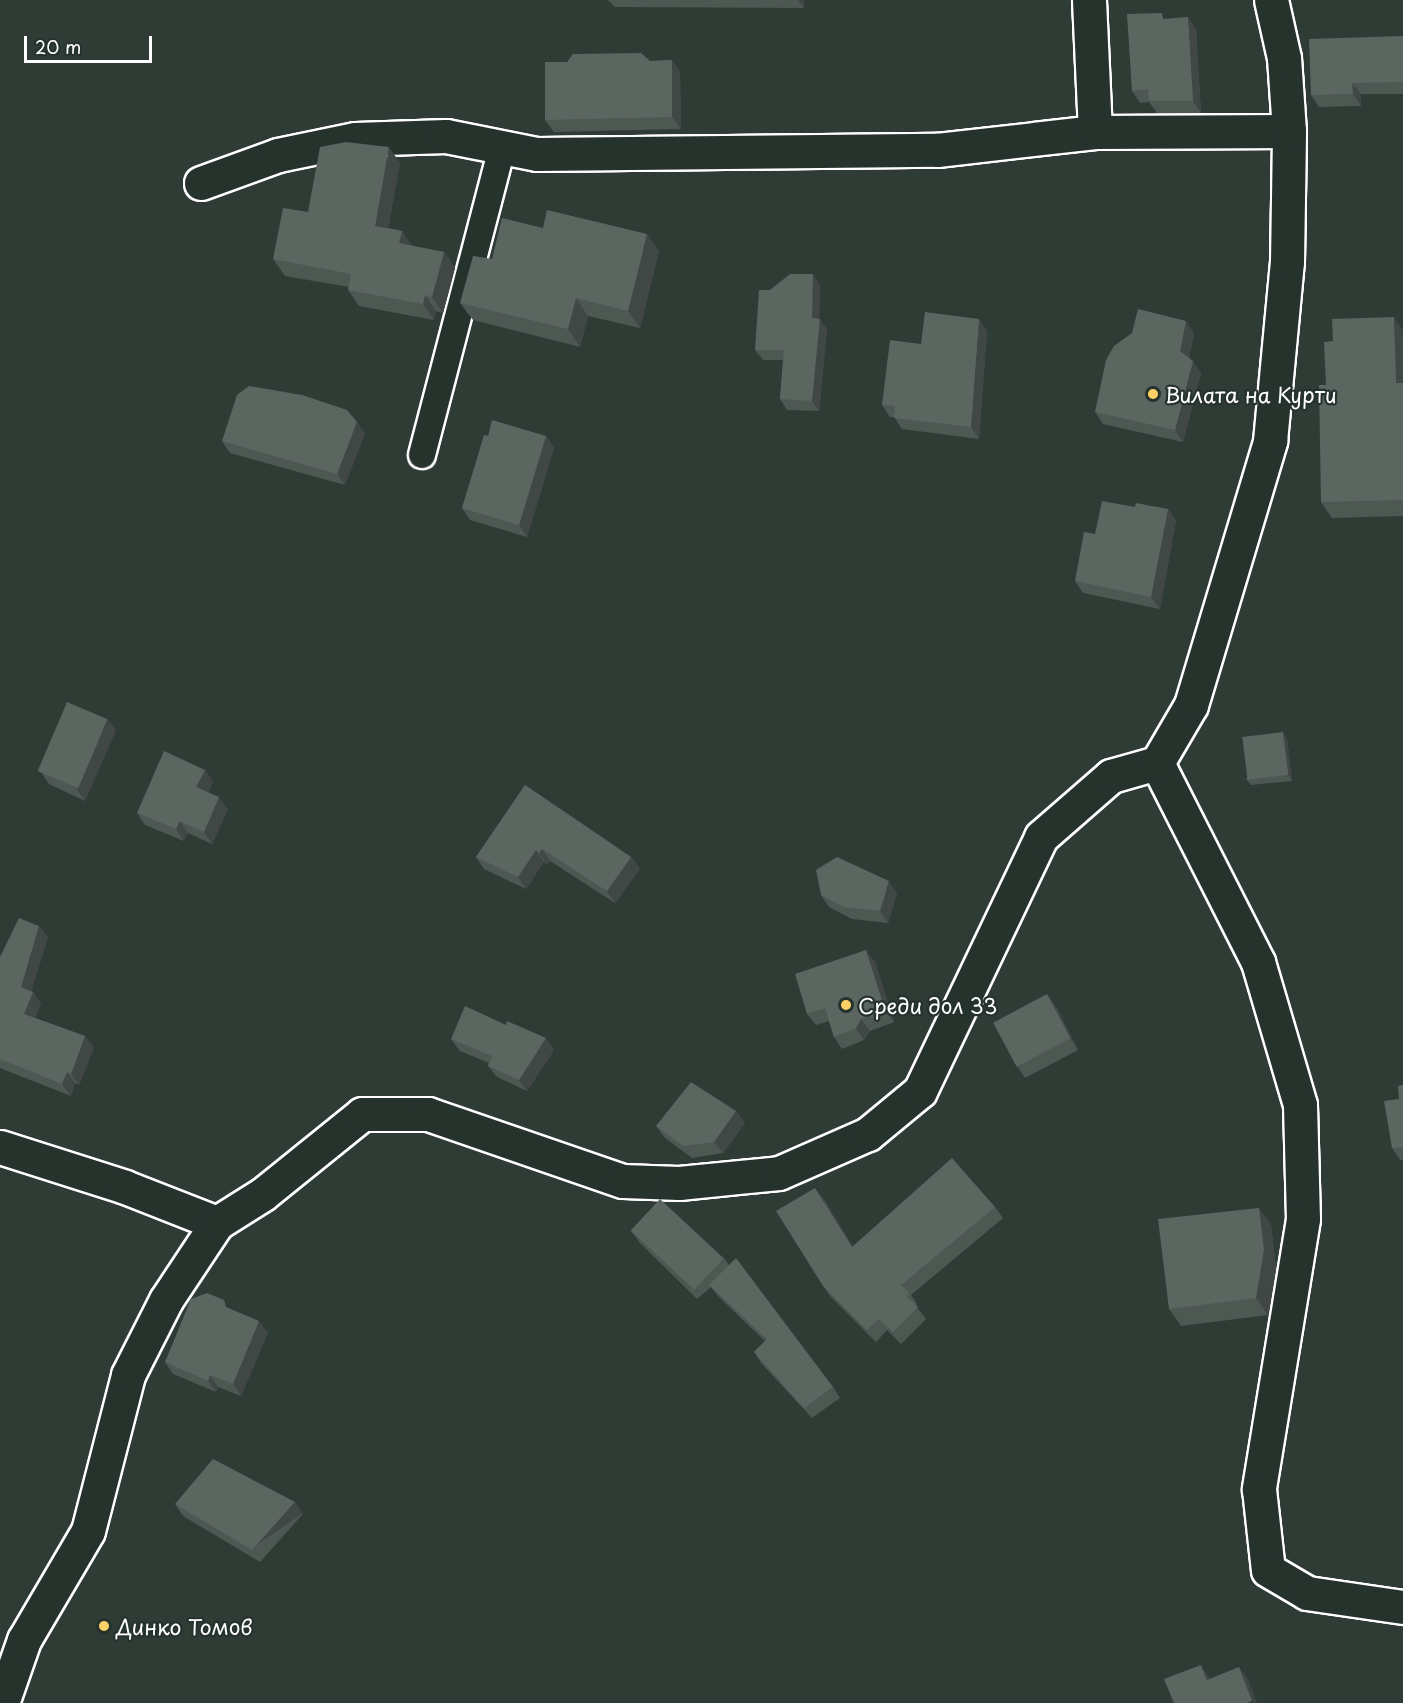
<!DOCTYPE html>
<html>
<head>
<meta charset="utf-8">
<style>
  body { margin:0 }
  #map { position:relative; width:1403px; height:1703px; overflow:hidden; background:#2f3b35; font-family:"Playpen Sans",sans-serif }
  div>[style] { position:absolute }
  [style*='--x'] { left:calc(var(--x)*1px); top:calc(var(--y)*1px); width:calc(var(--w)*1px); rotate:calc(var(--a)*1deg) }
  .roads { filter:drop-shadow(2px 0 #fff) drop-shadow(-2px 0 #fff) drop-shadow(0 2px #fff) drop-shadow(0 -2px #fff) }
  .service>* { height:26px; margin:-13px; padding:0 13px; transform-origin:13px; border-radius:13px; background:#26332d }
  .minor>* { height:33px; margin:-16.5px; padding:0 16.5px; transform-origin:16.5px; border-radius:16.5px; background:#26332d }
  .wall>* { inset:0; background:#4e5853 }
  .shaded-wall>* { inset:0; background:#404744; transform-origin:0 0 }
  .building>* { inset:0; background:#5b6661; transform-origin:0 0 }
  .dots>* { width:16px; height:16px; translate:-50% -50%; box-sizing:border-box; border:3px solid #26332d; border-radius:50% }
  span { translate:-50% -50%; white-space:nowrap; text-align:center; line-height:1.15; -webkit-text-stroke:4.5px #26332d; paint-order:stroke }
  .poi-label { font-size:21px; color:#fff }
  .left { translate:0 -50%; text-align:left }
  .scale { position:absolute; left:24px; top:36px; width:128px; height:27px; box-sizing:border-box; border:3px solid #fff; border-top:0; padding-left:8px; font-size:18px; line-height:21px; white-space:nowrap; color:#fff; -webkit-text-stroke:4px #26332d; paint-order:stroke }
</style>
</head>
<body>
<div id="map">
  <div class="roads">
    <div class="service">
      <i style="--x:422;--y:455;--w:318;--a:-75.4"></i>
    </div>
    <div class="minor">
      <i style="--x:1089;--y:0;--w:132;--a:87.4"></i>
      <i style="--x:201;--y:183;--w:82;--a:-20"></i>
      <i style="--x:278;--y:155;--w:79;--a:-11.7"></i>
      <i style="--x:355;--y:139;--w:91;--a:-1.9"></i>
      <i style="--x:446;--y:136;--w:93;--a:11.2"></i>
      <i style="--x:537;--y:154;--w:400;--a:-0.6"></i>
      <i style="--x:937;--y:150;--w:159;--a:-6.5"></i>
      <i style="--x:1095;--y:132;--w:194;--a:-0.3"></i>
      <i style="--x:1157;--y:763;--w:223;--a:63.1"></i>
      <i style="--x:1258;--y:962;--w:149;--a:73.6"></i>
      <i style="--x:1300;--y:1105;--w:114;--a:88.5"></i>
      <i style="--x:1303;--y:1219;--w:274;--a:99.3"></i>
      <i style="--x:1259;--y:1489;--w:81;--a:83.7"></i>
      <i style="--x:1268;--y:1570;--w:45;--a:30.5"></i>
      <i style="--x:1307;--y:1593;--w:97;--a:8.3"></i>
      <i style="--x:0;--y:1147;--w:131;--a:17.7"></i>
      <i style="--x:125;--y:1187;--w:99;--a:21.4"></i>
      <i style="--x:2;--y:1703;--w:67;--a:-70.8"></i>
      <i style="--x:24;--y:1640;--w:126;--a:-59.6"></i>
      <i style="--x:88;--y:1531;--w:161;--a:-75.6"></i>
      <i style="--x:128;--y:1375;--w:84;--a:-63.1"></i>
      <i style="--x:166;--y:1300;--w:92;--a:-56.5"></i>
      <i style="--x:217;--y:1223;--w:54;--a:-32.2"></i>
      <i style="--x:263;--y:1194;--w:127;--a:-38.9"></i>
      <i style="--x:362;--y:1114;--w:66;--a:0"></i>
      <i style="--x:428;--y:1114;--w:206;--a:19"></i>
      <i style="--x:623;--y:1181;--w:56;--a:2"></i>
      <i style="--x:679;--y:1183;--w:100;--a:-5.7"></i>
      <i style="--x:779;--y:1173;--w:97;--a:-23.7"></i>
      <i style="--x:868;--y:1134;--w:67;--a:-39.6"></i>
      <i style="--x:920;--y:1091;--w:281;--a:-64.5"></i>
      <i style="--x:1041;--y:837;--w:93;--a:-41.1"></i>
      <i style="--x:1111;--y:776;--w:48;--a:-15.8"></i>
      <i style="--x:1157;--y:763;--w:67;--a:-59.6"></i>
      <i style="--x:1191;--y:705;--w:276;--a:-73.3"></i>
      <i style="--x:1270;--y:441;--w:180;--a:-84.6"></i>
      <i style="--x:1287;--y:262;--w:131;--a:-89.1"></i>
      <i style="--x:1289;--y:131;--w:73;--a:-93.9"></i>
      <i style="--x:1284;--y:58;--w:59;--a:-102.6"></i>
    </div>
  </div>
  <div class="wall">
    <i style="clip-path:polygon(608px 0,804px 0,804px 8px,615px 7px)"></i>
    <i style="clip-path:polygon(1167px 19px,1196px 29px,1201px 113px,1157px 113px,1149px 102px,1140px 103px,1132px 91px)"></i>
    <i style="clip-path:polygon(1403px 36px,1403px 94px,1361px 94px,1361px 106px,1319px 107px,1311px 95px)"></i>
    <i style="clip-path:polygon(672px 60px,680px 72px,681px 129px,554px 132px,545px 120px,650px 61px)"></i>
    <i style="clip-path:polygon(400px 163px,388px 228px,402px 231px,412px 246px,444px 252px,455px 268px,443px 313px,436px 311px,434px 320px,359px 306px,348px 290px,349px 287px,285px 276px,273px 259px,308px 212px)"></i>
    <i style="clip-path:polygon(543px 228px,659px 251px,640px 328px,588px 316px,580px 347px,473px 320px,460px 303px,492px 259px)"></i>
    <i style="clip-path:polygon(820px 285px,819px 319px,827px 329px,819px 411px,787px 410px,780px 399px,783px 360px,763px 360px,755px 350px)"></i>
    <i style="clip-path:polygon(979px 319px,987px 331px,979px 439px,902px 429px,894px 417px,890px 417px,882px 405px,921px 344px)"></i>
    <i style="clip-path:polygon(1186px 321px,1194px 333px,1189px 358px,1201px 373px,1183px 442px,1103px 424px,1095px 412px)"></i>
    <i style="clip-path:polygon(1403px 330px,1403px 516px,1332px 518px,1321px 502px,1326px 385px,1333px 341px)"></i>
    <i style="clip-path:polygon(365px 433px,345px 485px,230px 453px,222px 441px)"></i>
    <i style="clip-path:polygon(488px 436px,546px 436px,554px 448px,527px 537px,470px 520px,462px 508px)"></i>
    <i style="clip-path:polygon(1135px 507px,1168px 509px,1176px 521px,1160px 609px,1083px 593px,1075px 581px,1095px 534px)"></i>
    <i style="clip-path:polygon(116px 730px,85px 801px,49px 784px,41px 772px)"></i>
    <i style="clip-path:polygon(1287px 738px,1292px 781px,1251px 785px,1246px 779px)"></i>
    <i style="clip-path:polygon(205px 770px,213px 782px,208px 792px,228px 809px,212px 844px,188px 833px,184px 841px,145px 825px,137px 813px)"></i>
    <i style="clip-path:polygon(525px 785px,631px 857px,640px 869px,615px 903px,550px 861px,547px 864px,544px 862px,526px 889px,484px 869px,476px 857px)"></i>
    <i style="clip-path:polygon(897px 893px,888px 923px,852px 919px,829px 907px,821px 895px)"></i>
    <i style="clip-path:polygon(48px 937px,31px 991px,33px 992px,41px 1004px,35px 1018px,85px 1036px,94px 1048px,79px 1085px,75px 1083px,71px 1096px,0 1068px,0 957px)"></i>
    <i style="clip-path:polygon(875px 962px,894px 1022px,870px 1031px,864px 1040px,842px 1049px,834px 1037px,829px 1021px,816px 1025px,807px 1014px)"></i>
    <i style="clip-path:polygon(1056px 1006px,1078px 1050px,1025px 1078px,1017px 1066px)"></i>
    <i style="clip-path:polygon(506px 1025px,554px 1050px,527px 1091px,497px 1077px,488px 1066px,489px 1063px,460px 1051px,451px 1039px)"></i>
    <i style="clip-path:polygon(1403px 1085px,1403px 1160px,1400px 1160px,1392px 1148px,1399px 1099px)"></i>
    <i style="clip-path:polygon(736px 1111px,745px 1123px,723px 1153px,692px 1158px,665px 1138px,656px 1126px)"></i>
    <i style="clip-path:polygon(824px 1199px,852px 1246px,995px 1207px,1003px 1218px,911px 1295px,917px 1304px,916px 1306px,926px 1319px,901px 1344px,887px 1330px,876px 1342px,831px 1297px,823px 1286px)"></i>
    <i style="clip-path:polygon(1259px 1208px,1271px 1225px,1276px 1268px,1268px 1315px,1181px 1326px,1169px 1309px)"></i>
    <i style="clip-path:polygon(631px 1231px,724px 1258px,729px 1265px,833px 1387px,840px 1398px,812px 1418px,761px 1363px,754px 1352px,765px 1341px,717px 1295px,711px 1287px,697px 1299px,640px 1243px)"></i>
    <i style="clip-path:polygon(229px 1308px,268px 1333px,241px 1396px,218px 1387px,216px 1392px,173px 1374px,165px 1362px)"></i>
    <i style="clip-path:polygon(295px 1502px,303px 1514px,260px 1562px,183px 1516px,175px 1504px)"></i>
  </div>
  <div class="shaded-wall">
    <i style="clip-path:polygon(798px 0,804px 0,804px 8px)"></i>
    <i style="clip-path:polygon(1188px 17px,1196px 29px,1201px 113px,1193px 101px)"></i>
    <i style="clip-path:polygon(672px 60px,680px 72px,681px 129px,672px 117px)"></i>
    <i style="clip-path:polygon(1352px 83px,1361px 94px,1361px 106px,1353px 94px)"></i>
    <i style="clip-path:polygon(389px 147px,400px 163px,386px 242px,375px 226px)"></i>
    <i style="clip-path:polygon(402px 231px,413px 247px,399px 243px)"></i>
    <i style="clip-path:polygon(647px 234px,659px 251px,640px 328px,628px 311px)"></i>
    <i style="clip-path:polygon(444px 252px,455px 268px,443px 313px,432px 297px)"></i>
    <i style="clip-path:polygon(813px 274px,820px 285px,819px 327px,820px 319px,827px 329px,819px 411px,812px 401px,812px 318px)"></i>
    <i style="clip-path:polygon(425px 295px,436px 311px,434px 320px,423px 304px)"></i>
    <i style="clip-path:polygon(576px 298px,588px 316px,580px 347px,568px 329px)"></i>
    <i style="clip-path:polygon(1394px 317px,1403px 330px,1403px 394px,1396px 383px)"></i>
    <i style="clip-path:polygon(979px 319px,987px 331px,979px 439px,971px 427px)"></i>
    <i style="clip-path:polygon(1186px 321px,1194px 333px,1188px 362px,1180px 351px)"></i>
    <i style="clip-path:polygon(1193px 361px,1201px 373px,1183px 442px,1175px 430px)"></i>
    <i style="clip-path:polygon(357px 422px,365px 433px,345px 485px,337px 474px)"></i>
    <i style="clip-path:polygon(546px 436px,554px 448px,527px 537px,519px 525px)"></i>
    <i style="clip-path:polygon(1168px 509px,1176px 521px,1160px 609px,1151px 597px)"></i>
    <i style="clip-path:polygon(108px 719px,116px 730px,85px 801px,77px 789px)"></i>
    <i style="clip-path:polygon(1283px 732px,1287px 738px,1292px 781px,1288px 775px)"></i>
    <i style="clip-path:polygon(205px 770px,213px 782px,204px 799px,196px 787px)"></i>
    <i style="clip-path:polygon(219px 797px,228px 809px,212px 844px,204px 832px)"></i>
    <i style="clip-path:polygon(180px 821px,188px 833px,184px 841px,176px 829px)"></i>
    <i style="clip-path:polygon(542px 849px,550px 861px,547px 864px,539px 853px)"></i>
    <i style="clip-path:polygon(536px 850px,544px 862px,526px 889px,518px 877px)"></i>
    <i style="clip-path:polygon(631px 857px,640px 869px,615px 903px,607px 891px)"></i>
    <i style="clip-path:polygon(889px 881px,897px 893px,888px 923px,880px 911px)"></i>
    <i style="clip-path:polygon(39px 926px,48px 937px,29px 999px,21px 987px)"></i>
    <i style="clip-path:polygon(866px 950px,875px 962px,894px 1022px,885px 1010px)"></i>
    <i style="clip-path:polygon(33px 992px,41px 1004px,32px 1026px,24px 1014px)"></i>
    <i style="clip-path:polygon(1047px 994px,1056px 1006px,1078px 1050px,1070px 1038px)"></i>
    <i style="clip-path:polygon(861px 1019px,870px 1031px,864px 1040px,856px 1028px)"></i>
    <i style="clip-path:polygon(85px 1036px,94px 1048px,79px 1085px,71px 1074px)"></i>
    <i style="clip-path:polygon(546px 1038px,554px 1050px,527px 1091px,519px 1080px)"></i>
    <i style="clip-path:polygon(67px 1072px,75px 1083px,71px 1096px,62px 1084px)"></i>
    <i style="clip-path:polygon(736px 1111px,745px 1123px,723px 1153px,714px 1142px)"></i>
    <i style="clip-path:polygon(815px 1188px,824px 1199px,860px 1258px,852px 1247px)"></i>
    <i style="clip-path:polygon(1259px 1208px,1271px 1225px,1276px 1268px,1268px 1315px,1256px 1298px)"></i>
    <i style="clip-path:polygon(259px 1321px,268px 1333px,241px 1396px,233px 1384px)"></i>
    <i style="clip-path:polygon(210px 1375px,218px 1387px,216px 1392px,208px 1381px)"></i>
    <i style="left:295px;top:1502px;width:14px;height:64px;rotate:56deg"></i>
    <i style="clip-path:polygon(1201px 1665px,1209px 1677px,1215px 1692px,1207px 1680px)"></i>
    <i style="clip-path:polygon(1239px 1667px,1248px 1679px,1257px 1703px,1254px 1703px,1252px 1701px)"></i>
  </div>
  <div class="building">
    <i style="clip-path:polygon(1162px 13px,1163px 19px,1188px 17px,1193px 101px,1149px 101px,1148px 89px,1132px 91px,1127px 14px)"></i>
    <i style="clip-path:polygon(1403px 36px,1403px 82px,1352px 83px,1353px 94px,1311px 95px,1309px 39px)"></i>
    <i style="clip-path:polygon(641px 53px,650px 61px,672px 60px,672px 117px,545px 120px,545px 62px,567px 62px,573px 54px)"></i>
    <i style="clip-path:polygon(346px 142px,389px 147px,375px 226px,402px 231px,399px 243px,444px 252px,432px 297px,425px 295px,423px 304px,348px 290px,351px 274px,273px 259px,283px 208px,308px 212px,320px 147px)"></i>
    <i style="clip-path:polygon(547px 210px,647px 234px,628px 311px,576px 298px,568px 329px,460px 303px,473px 256px,492px 259px,502px 218px,543px 228px)"></i>
    <i style="clip-path:polygon(790px 274px,813px 274px,812px 318px,820px 319px,812px 401px,780px 399px,784px 350px,755px 350px,759px 290px,770px 290px)"></i>
    <i style="clip-path:polygon(1138px 309px,1186px 321px,1180px 351px,1193px 361px,1175px 430px,1095px 412px,1106px 360px,1114px 346px,1132px 333px)"></i>
    <i style="clip-path:polygon(925px 312px,979px 319px,971px 427px,894px 418px,895px 406px,882px 405px,890px 340px,921px 344px)"></i>
    <i style="clip-path:polygon(1394px 317px,1396px 383px,1403px 383px,1403px 500px,1321px 502px,1319px 385px,1326px 385px,1324px 342px,1333px 341px,1332px 319px)"></i>
    <i style="clip-path:polygon(249px 386px,302px 395px,347px 410px,357px 422px,337px 474px,222px 441px,237px 395px)"></i>
    <i style="clip-path:polygon(492px 420px,546px 436px,519px 525px,462px 508px,484px 435px,488px 436px)"></i>
    <i style="clip-path:polygon(1102px 501px,1135px 507px,1136px 503px,1168px 509px,1151px 597px,1075px 581px,1084px 532px,1095px 534px)"></i>
    <i style="left:67px;top:702px;width:44px;height:75px;rotate:23deg"></i>
    <i style="left:1283px;top:732px;width:43px;height:41px;rotate:83deg"></i>
    <i style="clip-path:polygon(164px 751px,205px 770px,196px 787px,219px 797px,204px 832px,180px 821px,176px 829px,137px 813px)"></i>
    <i style="clip-path:polygon(525px 785px,631px 857px,607px 891px,542px 849px,539px 853px,536px 850px,518px 877px,476px 857px)"></i>
    <i style="clip-path:polygon(837px 857px,889px 881px,880px 911px,844px 907px,821px 895px,816px 870px)"></i>
    <i style="clip-path:polygon(19px 918px,39px 926px,21px 987px,33px 992px,24px 1014px,85px 1036px,71px 1074px,67px 1072px,62px 1084px,0 1059px,0 957px)"></i>
    <i style="clip-path:polygon(866px 950px,885px 1010px,861px 1019px,856px 1028px,834px 1037px,825px 1008px,807px 1014px,795px 974px)"></i>
    <i style="left:1047px;top:994px;width:50px;height:61px;rotate:62deg"></i>
    <i style="clip-path:polygon(465px 1006px,506px 1025px,507px 1021px,546px 1038px,519px 1080px,488px 1066px,492px 1056px,451px 1039px)"></i>
    <i style="clip-path:polygon(691px 1082px,736px 1111px,714px 1142px,683px 1146px,656px 1126px)"></i>
    <i style="clip-path:polygon(1403px 1085px,1403px 1147px,1392px 1148px,1384px 1101px,1399px 1099px,1398px 1086px)"></i>
    <i style="clip-path:polygon(952px 1158px,995px 1207px,901px 1285px,909px 1293px,906px 1296px,918px 1307px,893px 1332px,879px 1319px,867px 1330px,823px 1286px,776px 1211px,815px 1188px,852px 1247px)"></i>
    <i style="left:660px;top:1199px;width:87px;height:43px;rotate:43deg"></i>
    <i style="clip-path:polygon(1259px 1208px,1264px 1250px,1256px 1298px,1169px 1309px,1158px 1219px)"></i>
    <i style="clip-path:polygon(736px 1258px,833px 1387px,804px 1408px,754px 1352px,767px 1339px,709px 1285px)"></i>
    <i style="clip-path:polygon(207px 1293px,224px 1300px,226px 1307px,259px 1321px,233px 1384px,210px 1375px,208px 1381px,165px 1362px,191px 1299px)"></i>
    <i style="clip-path:polygon(213px 1459px,295px 1502px,252px 1550px,175px 1504px)"></i>
    <i style="clip-path:polygon(1201px 1665px,1207px 1680px,1239px 1667px,1252px 1701px,1247px 1703px,1174px 1703px,1164px 1679px)"></i>
  </div>
  <div class="dots">
    <i style="left:1153px;top:394px;background:#ffd166"></i>
    <i style="left:846px;top:1005px;background:#ffd166"></i>
    <i style="left:104px;top:1626px;background:#ffd166"></i>
  </div>
  <div class="poi-label">
    <span class="left" style="left:1165px;top:394px">Вилата на Курти</span>
    <span class="left" style="left:858px;top:1005px">Среди дол 33</span>
    <span class="left" style="left:116px;top:1626px">Динко Томов</span>
  </div>
  <div class="scale">20 m</div>
</div>
</body>
</html>
